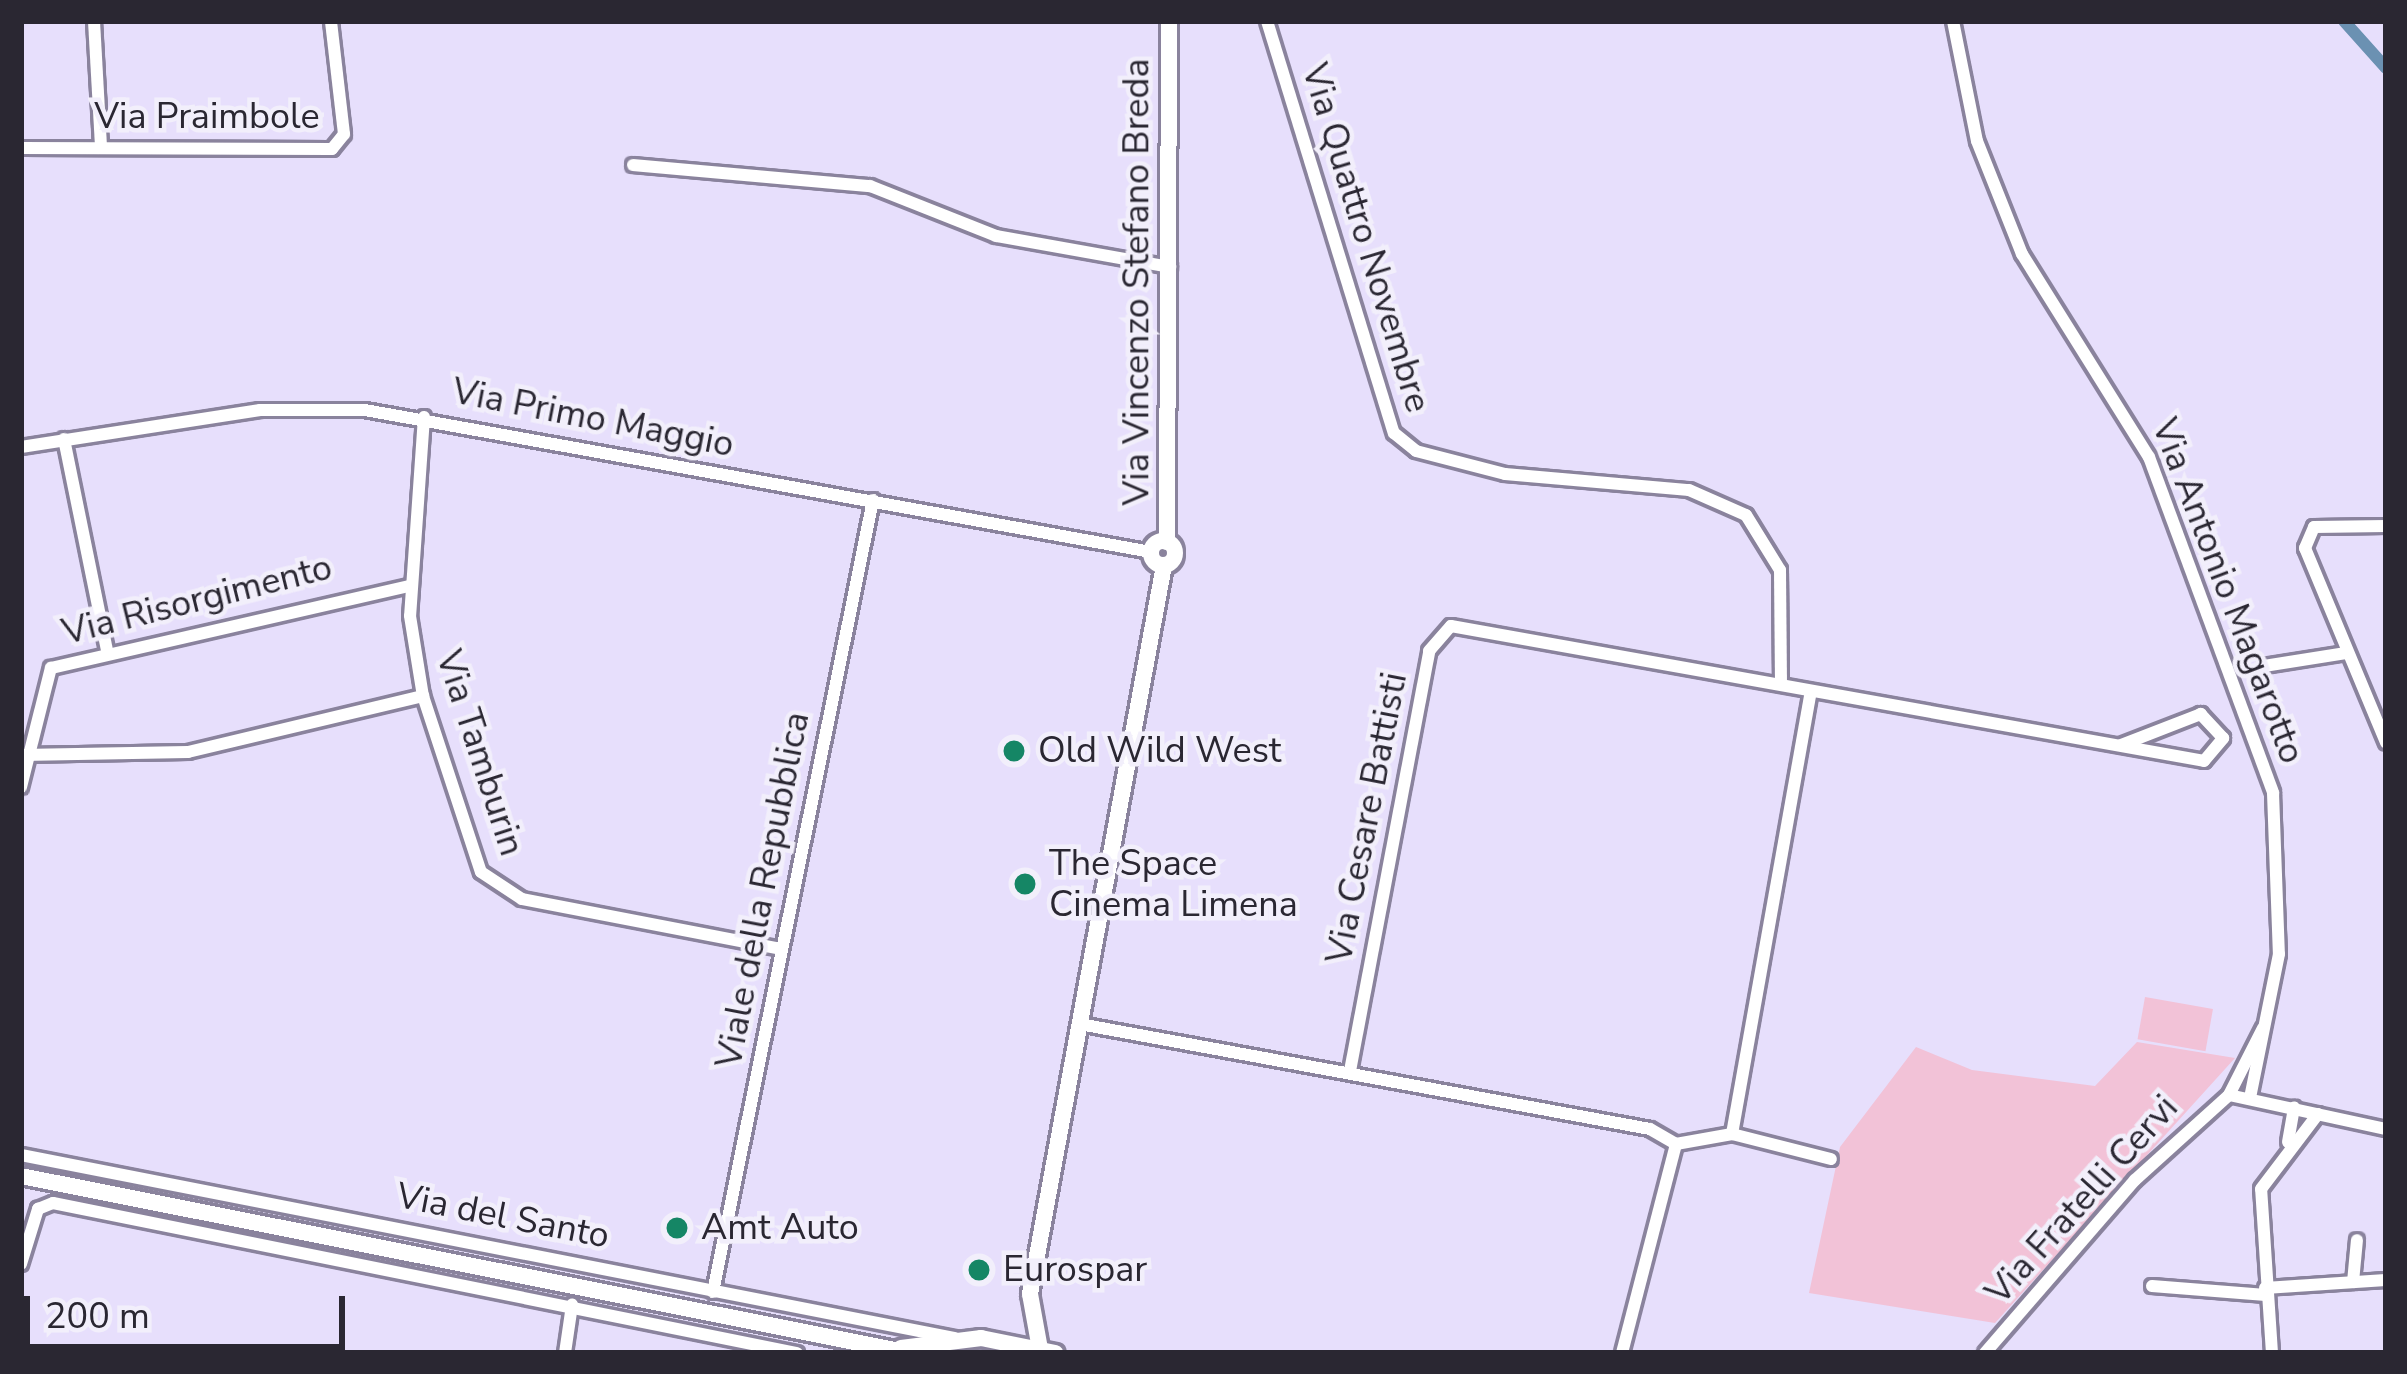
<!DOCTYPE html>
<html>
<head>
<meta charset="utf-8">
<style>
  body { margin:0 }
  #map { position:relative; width:2407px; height:1374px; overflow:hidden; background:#e7dffc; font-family:"Nunito Sans",sans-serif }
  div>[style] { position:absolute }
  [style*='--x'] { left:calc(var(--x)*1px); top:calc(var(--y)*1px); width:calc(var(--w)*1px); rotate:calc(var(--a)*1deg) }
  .green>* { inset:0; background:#f2c2d7; transform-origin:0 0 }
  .canal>* { height:12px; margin:-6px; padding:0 6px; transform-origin:6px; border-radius:6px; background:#6b91b2 }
  .roads { filter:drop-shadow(3px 0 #8a839d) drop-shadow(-3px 0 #8a839d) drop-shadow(0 3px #8a839d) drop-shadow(0 -3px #8a839d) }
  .street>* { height:12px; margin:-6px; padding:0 6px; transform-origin:6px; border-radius:6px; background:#fff }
  .secondary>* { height:16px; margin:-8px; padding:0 8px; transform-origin:8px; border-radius:8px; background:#fff }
  .secondary>.ring { margin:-8px; padding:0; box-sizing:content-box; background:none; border:16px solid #fff; border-radius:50% }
  .dots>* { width:33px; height:33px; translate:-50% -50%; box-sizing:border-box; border:6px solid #f2effb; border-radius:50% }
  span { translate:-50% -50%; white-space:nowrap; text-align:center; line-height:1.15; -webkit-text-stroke:9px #f2effb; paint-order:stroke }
  .street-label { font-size:36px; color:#2a2732 }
  .poi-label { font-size:36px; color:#2a2732 }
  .left { translate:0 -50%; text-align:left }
  .frame { position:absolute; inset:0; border:24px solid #2a2732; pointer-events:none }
  .scale { position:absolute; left:24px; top:1296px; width:321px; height:54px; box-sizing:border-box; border:6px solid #2a2732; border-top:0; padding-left:15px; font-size:36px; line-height:42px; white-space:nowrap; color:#2a2732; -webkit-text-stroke:9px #f2effb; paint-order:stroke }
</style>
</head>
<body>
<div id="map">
  <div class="green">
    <i style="left:2145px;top:997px;width:69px;height:43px;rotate:10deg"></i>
    <i style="clip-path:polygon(2137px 1042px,2235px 1058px,1995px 1323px,1809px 1293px,1840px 1147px,1916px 1047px,1972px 1070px,2095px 1086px)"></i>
  </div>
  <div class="canal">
    <i style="--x:2344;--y:21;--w:63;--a:48.2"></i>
  </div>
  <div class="roads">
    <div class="street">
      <i style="--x:94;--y:21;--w:127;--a:86.8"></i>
      <i style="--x:1267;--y:21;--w:431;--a:72.9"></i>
      <i style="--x:1394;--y:433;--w:28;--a:39"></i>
      <i style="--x:1416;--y:451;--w:92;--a:14.5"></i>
      <i style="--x:1505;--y:474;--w:185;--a:5"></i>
      <i style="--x:1689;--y:490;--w:62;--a:23.7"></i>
      <i style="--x:1746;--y:515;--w:65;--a:58.3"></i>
      <i style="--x:1780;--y:570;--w:112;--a:89.5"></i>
      <i style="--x:1953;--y:21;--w:122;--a:78.7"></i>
      <i style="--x:1977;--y:141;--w:122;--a:68.3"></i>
      <i style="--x:2022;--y:254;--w:239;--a:58"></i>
      <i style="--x:2149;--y:457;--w:358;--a:69.7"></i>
      <i style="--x:2273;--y:793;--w:161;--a:87.9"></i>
      <i style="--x:2279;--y:954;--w:147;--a:101.4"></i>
      <i style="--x:21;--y:148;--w:311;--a:0.2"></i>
      <i style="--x:332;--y:149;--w:19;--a:-51"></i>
      <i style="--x:344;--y:134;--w:114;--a:-96.6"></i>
      <i style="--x:633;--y:165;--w:238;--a:5.1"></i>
      <i style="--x:870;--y:186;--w:136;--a:21.6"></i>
      <i style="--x:996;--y:236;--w:177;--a:10.1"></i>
      <i style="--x:424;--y:417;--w:199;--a:94"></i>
      <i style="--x:410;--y:616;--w:81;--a:80.8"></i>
      <i style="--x:423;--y:696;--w:185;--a:71.8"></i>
      <i style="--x:481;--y:872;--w:49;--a:33.4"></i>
      <i style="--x:522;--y:899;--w:264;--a:10.9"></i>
      <i style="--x:64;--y:439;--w:216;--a:78.5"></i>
      <i style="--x:21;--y:447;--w:242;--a:-8.8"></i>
      <i style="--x:260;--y:410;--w:105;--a:0"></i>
      <i style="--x:365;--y:410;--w:799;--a:10.24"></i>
      <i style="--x:2386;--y:526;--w:72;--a:179.2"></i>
      <i style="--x:2314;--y:527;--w:23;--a:113"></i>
      <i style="--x:2305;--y:548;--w:211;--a:67.4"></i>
      <i style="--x:2264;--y:666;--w:83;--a:-9"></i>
      <i style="--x:22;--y:755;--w:166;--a:-1"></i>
      <i style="--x:188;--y:752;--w:242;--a:-13.4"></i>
      <i style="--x:21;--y:787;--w:123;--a:-75.9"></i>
      <i style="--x:51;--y:668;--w:368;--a:-12.9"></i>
      <i style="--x:1085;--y:1025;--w:574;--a:10.43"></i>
      <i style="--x:1650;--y:1129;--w:30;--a:30"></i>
      <i style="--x:1350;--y:1071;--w:427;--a:-79.3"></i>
      <i style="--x:1429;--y:651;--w:33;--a:-49"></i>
      <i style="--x:1451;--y:626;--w:765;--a:10.16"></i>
      <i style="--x:2204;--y:761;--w:30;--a:-50"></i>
      <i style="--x:2223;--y:738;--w:33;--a:-133"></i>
      <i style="--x:2201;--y:714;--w:86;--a:158.8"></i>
      <i style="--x:2229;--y:1095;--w:161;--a:12.2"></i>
      <i style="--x:2229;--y:1095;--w:75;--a:-63.1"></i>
      <i style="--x:1732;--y:1134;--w:446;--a:-79.9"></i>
      <i style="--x:2288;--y:1142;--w:35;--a:-80"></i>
      <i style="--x:1676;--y:1144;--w:57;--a:-10.1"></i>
      <i style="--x:1732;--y:1134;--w:102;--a:14.2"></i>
      <i style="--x:21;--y:1155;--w:952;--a:11.09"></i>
      <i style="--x:38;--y:1209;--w:16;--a:-22"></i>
      <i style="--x:53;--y:1203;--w:759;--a:11.4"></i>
      <i style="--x:21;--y:1264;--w:58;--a:-72.8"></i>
      <i style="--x:2353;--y:1282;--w:42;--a:-84.6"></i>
      <i style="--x:2152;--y:1286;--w:114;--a:4.5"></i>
      <i style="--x:2265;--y:1288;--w:121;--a:-3.8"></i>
      <i style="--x:713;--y:1292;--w:808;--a:-78.58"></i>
      <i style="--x:565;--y:1353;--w:49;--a:-81.7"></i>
      <i style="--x:1622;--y:1353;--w:216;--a:-75.5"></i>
      <i style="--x:1985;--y:1353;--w:229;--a:-49.1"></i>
      <i style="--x:2135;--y:1180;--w:127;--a:-42.1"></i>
      <i style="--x:2272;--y:1353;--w:164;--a:-93.8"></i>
      <i style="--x:2261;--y:1189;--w:94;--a:-52.8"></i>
    </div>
    <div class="secondary">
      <i class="ring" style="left:1151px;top:541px;width:8px;height:8px"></i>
      <i style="--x:1167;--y:542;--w:521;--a:-89.78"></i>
      <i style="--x:21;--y:1176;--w:906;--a:11.26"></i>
      <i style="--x:901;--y:1348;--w:81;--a:-7.1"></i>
      <i style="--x:981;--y:1338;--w:76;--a:11.5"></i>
      <i style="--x:1040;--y:1349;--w:56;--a:-100.3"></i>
      <i style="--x:1030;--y:1294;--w:741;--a:-79.58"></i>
    </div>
  </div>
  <div class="dots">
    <i style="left:1014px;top:751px;background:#158665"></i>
    <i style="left:1025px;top:884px;background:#158665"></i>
    <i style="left:677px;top:1228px;background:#158665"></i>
    <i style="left:979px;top:1270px;background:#158665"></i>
  </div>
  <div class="street-label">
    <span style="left:207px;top:117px">Via Praimbole</span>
    <span style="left:1366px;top:238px;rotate:73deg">Via Quattro Novembre</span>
    <span style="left:1137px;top:282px;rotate:-90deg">Via Vincenzo Stefano Breda</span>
    <span style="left:593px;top:418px;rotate:11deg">Via Primo Maggio</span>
    <span style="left:2228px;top:591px;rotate:69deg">Via Antonio Magarotto</span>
    <span style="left:197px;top:600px;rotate:-14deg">Via Risorgimento</span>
    <span style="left:480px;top:753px;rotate:72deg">Via Tamburin</span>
    <span style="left:1367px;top:818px;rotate:-79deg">Via Cesare Battisti</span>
    <span style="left:763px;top:890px;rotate:-79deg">Viale della Repubblica</span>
    <span style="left:2082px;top:1200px;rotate:-48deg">Via Fratelli Cervi</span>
    <span style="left:503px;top:1216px;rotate:11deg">Via del Santo</span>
  </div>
  <div class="poi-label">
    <span class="left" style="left:1038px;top:751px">Old Wild West</span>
    <span class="left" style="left:1049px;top:884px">The Space<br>Cinema Limena</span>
    <span class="left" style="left:701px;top:1228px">Amt Auto</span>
    <span class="left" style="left:1003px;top:1270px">Eurospar</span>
  </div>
  <div class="frame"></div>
  <div class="scale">200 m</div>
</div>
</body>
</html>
